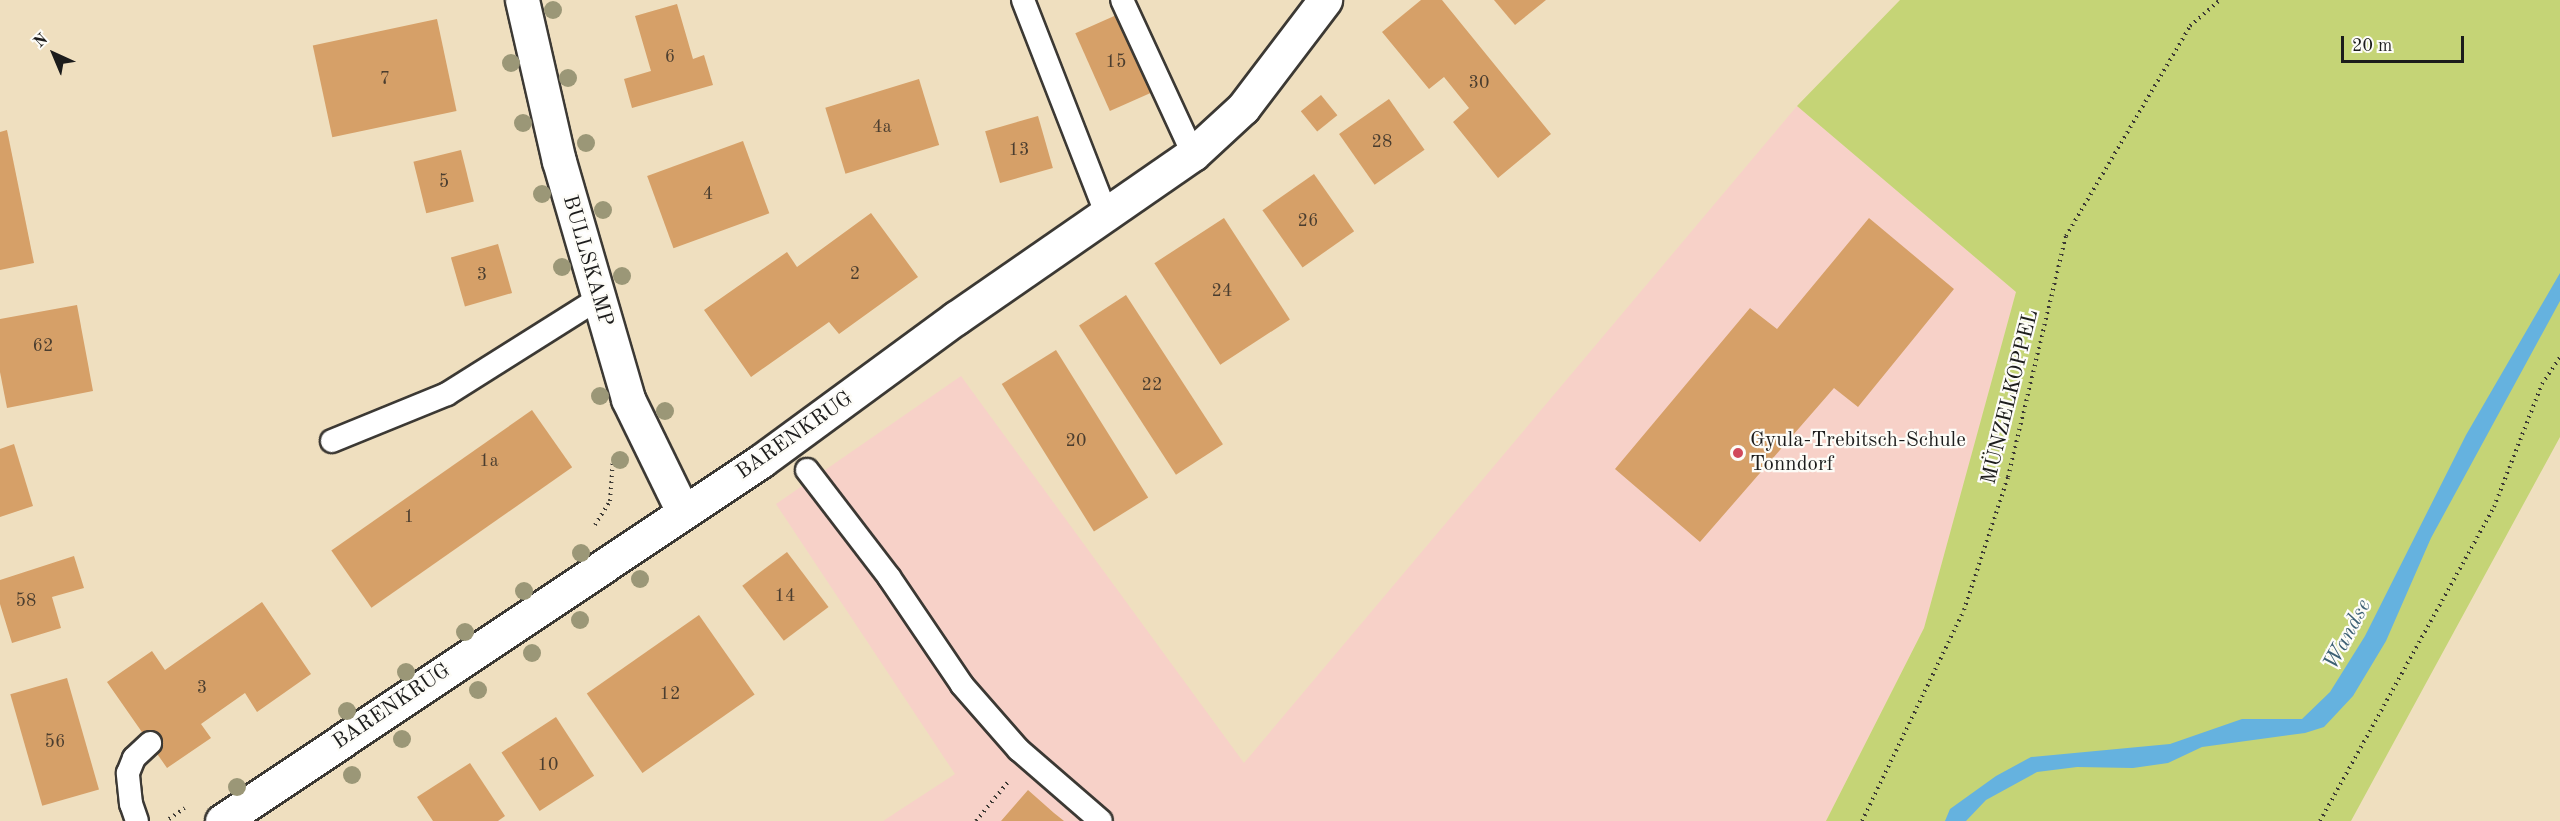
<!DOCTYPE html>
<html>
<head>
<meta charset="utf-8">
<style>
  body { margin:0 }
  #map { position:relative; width:2560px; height:821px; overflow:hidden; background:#efdfbf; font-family:"Old Standard TT",serif }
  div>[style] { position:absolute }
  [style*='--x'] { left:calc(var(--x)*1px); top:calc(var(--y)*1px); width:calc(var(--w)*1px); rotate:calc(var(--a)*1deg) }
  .built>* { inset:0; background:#f7d1c8 }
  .green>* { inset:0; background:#c5d476 }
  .water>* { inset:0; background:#65b2df }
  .building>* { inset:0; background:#d6a068; transform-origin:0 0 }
  .path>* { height:4px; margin-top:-2px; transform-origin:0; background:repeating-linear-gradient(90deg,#3c3934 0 1.5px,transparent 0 6px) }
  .roads { filter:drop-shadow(2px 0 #3c3934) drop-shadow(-2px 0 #3c3934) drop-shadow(0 2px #3c3934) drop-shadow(0 -2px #3c3934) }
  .service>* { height:22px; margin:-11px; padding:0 11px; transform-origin:11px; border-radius:11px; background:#fff }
  .minor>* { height:33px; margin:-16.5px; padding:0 16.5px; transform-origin:16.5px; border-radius:16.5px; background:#fff }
  .trees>* { width:18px; height:18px; margin:-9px; border-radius:50%; background:#9b9777 }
  .dots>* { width:16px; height:16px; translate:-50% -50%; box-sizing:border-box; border:3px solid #fdfcf7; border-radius:50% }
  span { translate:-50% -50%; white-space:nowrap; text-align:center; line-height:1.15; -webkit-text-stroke:4.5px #fdfcf7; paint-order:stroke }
  .number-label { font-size:18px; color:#4a3d2f }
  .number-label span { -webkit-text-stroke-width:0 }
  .street-label { font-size:21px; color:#1c1c1c }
  .poi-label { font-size:21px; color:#1c1c1c }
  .left { translate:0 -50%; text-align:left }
  .water-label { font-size:22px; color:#3d6074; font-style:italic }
  .north { position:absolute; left:24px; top:24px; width:60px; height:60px; -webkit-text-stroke:4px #fdfcf7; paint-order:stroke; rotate:316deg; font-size:16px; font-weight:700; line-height:24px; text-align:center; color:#1c1c1c }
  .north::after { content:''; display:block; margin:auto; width:21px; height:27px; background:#1c1c1c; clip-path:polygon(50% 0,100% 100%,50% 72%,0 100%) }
  .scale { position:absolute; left:2341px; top:36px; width:123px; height:27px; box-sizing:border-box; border:3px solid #1c1c1c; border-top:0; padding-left:8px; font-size:18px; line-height:21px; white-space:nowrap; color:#1c1c1c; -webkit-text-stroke:4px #fdfcf7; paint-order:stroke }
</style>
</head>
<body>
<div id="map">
  <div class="built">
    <i style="clip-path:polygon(1797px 106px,2016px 292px,1924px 628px,1826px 821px,883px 821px,955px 774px,776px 504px,961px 376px,1244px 763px)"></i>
  </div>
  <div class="green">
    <i style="clip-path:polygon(1900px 0,2560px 0,2560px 437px,2351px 821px,1826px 821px,1924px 628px,2016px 292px,1797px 106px)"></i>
  </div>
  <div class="water">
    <i style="clip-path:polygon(2560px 273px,2560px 301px,2431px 538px,2386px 641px,2353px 696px,2324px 727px,2305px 733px,2202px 747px,2168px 763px,2133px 768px,2077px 767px,2037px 772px,1986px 800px,1966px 821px,1945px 821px,1950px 809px,1996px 776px,2031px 757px,2170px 744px,2242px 719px,2302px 719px,2330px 692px,2365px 636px,2466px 435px)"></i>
  </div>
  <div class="building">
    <i style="clip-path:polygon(1421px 0,1442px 0,1551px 134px,1498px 178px,1453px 122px,1469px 108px,1444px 77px,1429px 89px,1382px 32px)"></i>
    <i style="clip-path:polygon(1494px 0,1546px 0,1515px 25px)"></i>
    <i style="clip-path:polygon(677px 4px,693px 59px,704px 55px,713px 85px,632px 108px,624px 79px,651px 71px,635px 16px)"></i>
    <i style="left:1121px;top:13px;width:85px;height:50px;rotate:66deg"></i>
    <i style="left:437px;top:19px;width:94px;height:127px;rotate:78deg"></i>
    <i style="left:919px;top:79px;width:69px;height:98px;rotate:73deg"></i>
    <i style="left:1321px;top:95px;width:26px;height:26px;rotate:51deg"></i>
    <i style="left:1389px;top:99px;width:62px;height:61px;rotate:55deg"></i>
    <i style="left:1038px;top:116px;width:54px;height:55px;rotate:74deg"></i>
    <i style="clip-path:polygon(7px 130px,34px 263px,0 270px,0 132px)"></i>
    <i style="left:743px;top:141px;width:77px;height:102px;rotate:70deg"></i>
    <i style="left:461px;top:150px;width:53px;height:49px;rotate:76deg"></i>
    <i style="left:1314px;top:174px;width:70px;height:63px;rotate:55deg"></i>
    <i style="clip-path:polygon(871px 213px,918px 277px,839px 334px,829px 322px,751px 377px,704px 310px,787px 252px,797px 267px)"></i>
    <i style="left:1224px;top:218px;width:121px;height:83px;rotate:57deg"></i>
    <i style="clip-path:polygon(1869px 218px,1954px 289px,1858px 407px,1834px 388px,1700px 542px,1615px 469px,1750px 308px,1777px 329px)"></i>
    <i style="left:498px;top:244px;width:51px;height:49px;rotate:74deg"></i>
    <i style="left:1126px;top:295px;width:178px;height:56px;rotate:57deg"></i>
    <i style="clip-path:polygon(77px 305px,93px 391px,7px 408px,0 372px,0 319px)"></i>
    <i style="left:1056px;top:350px;width:174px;height:64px;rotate:58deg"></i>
    <i style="left:532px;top:410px;width:70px;height:245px;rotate:55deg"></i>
    <i style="clip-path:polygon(14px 444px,33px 506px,0 517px,0 449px)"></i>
    <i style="left:787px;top:552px;width:69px;height:56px;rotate:53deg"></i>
    <i style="clip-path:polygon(74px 556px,84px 588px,52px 597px,61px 628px,12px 643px,0 604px,0 580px)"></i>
    <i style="clip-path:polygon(262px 602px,311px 674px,257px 712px,245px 693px,201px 724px,211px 738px,167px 768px,107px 682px,152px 651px,165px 670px)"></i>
    <i style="left:699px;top:615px;width:97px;height:137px;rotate:55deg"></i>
    <i style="left:67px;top:678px;width:116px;height:59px;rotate:74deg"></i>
    <i style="left:556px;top:717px;width:70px;height:65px;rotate:57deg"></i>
    <i style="clip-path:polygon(470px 763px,505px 816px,498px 821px,433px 821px,417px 797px)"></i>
    <i style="clip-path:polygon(1028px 790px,1054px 813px,1064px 821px,1001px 821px)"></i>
  </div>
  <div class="path">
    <i style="--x:595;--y:525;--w:28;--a:-58"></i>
    <i style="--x:610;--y:501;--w:42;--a:-85.9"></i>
    <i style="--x:169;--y:819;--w:19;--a:-35"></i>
    <i style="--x:976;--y:821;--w:50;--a:-50.6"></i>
    <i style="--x:1862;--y:821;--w:234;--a:-64.2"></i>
    <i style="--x:1964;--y:610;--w:140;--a:-71.7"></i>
    <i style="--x:2008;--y:477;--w:248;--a:-76.5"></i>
    <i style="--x:2066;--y:236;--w:244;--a:-59.4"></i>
    <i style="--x:2190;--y:26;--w:40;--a:-41"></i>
    <i style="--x:2320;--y:821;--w:359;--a:-61"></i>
    <i style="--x:2494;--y:507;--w:132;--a:-68.7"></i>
    <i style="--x:2542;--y:384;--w:32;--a:-56"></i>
  </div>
  <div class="roads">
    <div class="service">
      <i style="--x:1023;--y:0;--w:231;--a:68.7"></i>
      <i style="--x:1122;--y:0;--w:170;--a:65.2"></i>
      <i style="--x:332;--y:441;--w:124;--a:-22.2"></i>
      <i style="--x:447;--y:394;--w:178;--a:-32.2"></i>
      <i style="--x:807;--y:470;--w:135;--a:52.5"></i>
      <i style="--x:889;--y:577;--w:130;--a:55.9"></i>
      <i style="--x:962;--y:685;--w:86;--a:48.8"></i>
      <i style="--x:1019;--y:750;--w:108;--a:40.9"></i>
      <i style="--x:137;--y:821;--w:18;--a:-109"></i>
      <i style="--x:131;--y:804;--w:31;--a:-96"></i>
      <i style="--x:128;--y:773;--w:16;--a:-68"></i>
      <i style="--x:134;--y:758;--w:22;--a:-43"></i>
    </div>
    <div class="minor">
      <i style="--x:522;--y:0;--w:165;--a:77.1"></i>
      <i style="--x:559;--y:161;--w:248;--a:73.8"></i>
      <i style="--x:628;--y:399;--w:126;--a:64"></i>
      <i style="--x:222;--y:821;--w:648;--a:-33.74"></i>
      <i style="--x:761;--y:461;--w:242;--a:-36.3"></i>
      <i style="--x:956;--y:318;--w:288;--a:-34.7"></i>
      <i style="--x:1193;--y:154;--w:68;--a:-42.6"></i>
      <i style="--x:1243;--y:108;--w:136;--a:-52.8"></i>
    </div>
  </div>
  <div class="trees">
    <i style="left:553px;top:10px"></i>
    <i style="left:511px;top:63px"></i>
    <i style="left:568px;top:78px"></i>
    <i style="left:523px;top:123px"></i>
    <i style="left:586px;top:143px"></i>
    <i style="left:542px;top:194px"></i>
    <i style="left:603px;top:210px"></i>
    <i style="left:562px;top:267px"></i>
    <i style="left:622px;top:276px"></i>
    <i style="left:600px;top:396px"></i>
    <i style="left:665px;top:411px"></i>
    <i style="left:620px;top:460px"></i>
    <i style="left:581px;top:553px"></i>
    <i style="left:640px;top:579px"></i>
    <i style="left:524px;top:591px"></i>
    <i style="left:580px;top:620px"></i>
    <i style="left:465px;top:632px"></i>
    <i style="left:532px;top:653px"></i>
    <i style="left:406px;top:672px"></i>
    <i style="left:478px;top:690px"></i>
    <i style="left:347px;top:711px"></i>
    <i style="left:402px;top:739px"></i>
    <i style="left:352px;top:775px"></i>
    <i style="left:237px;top:787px"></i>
  </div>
  <div class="dots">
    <i style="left:1738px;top:453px;background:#d1495b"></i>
  </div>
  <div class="number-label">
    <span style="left:670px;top:57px">6</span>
    <span style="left:1116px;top:62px">15</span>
    <span style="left:385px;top:79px">7</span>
    <span style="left:1479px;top:83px">30</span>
    <span style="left:882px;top:127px">4a</span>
    <span style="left:1382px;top:142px">28</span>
    <span style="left:1019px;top:150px">13</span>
    <span style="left:444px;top:182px">5</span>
    <span style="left:708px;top:194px">4</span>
    <span style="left:1308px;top:221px">26</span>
    <span style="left:855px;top:274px">2</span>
    <span style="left:482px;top:275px">3</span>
    <span style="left:1222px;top:291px">24</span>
    <span style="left:43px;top:346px">62</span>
    <span style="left:1152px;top:385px">22</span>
    <span style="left:1076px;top:441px">20</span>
    <span style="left:489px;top:461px">1a</span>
    <span style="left:409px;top:517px">1</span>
    <span style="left:785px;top:596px">14</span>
    <span style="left:26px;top:601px">58</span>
    <span style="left:202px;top:688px">3</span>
    <span style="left:670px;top:694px">12</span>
    <span style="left:55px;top:742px">56</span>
    <span style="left:548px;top:765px">10</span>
  </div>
  <div class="street-label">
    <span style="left:587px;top:261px;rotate:74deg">BULLSKAMP</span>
    <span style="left:2011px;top:397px;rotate:-76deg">MÜNZELKOPPEL</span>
    <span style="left:795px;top:436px;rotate:-35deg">BARENKRUG</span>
    <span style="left:392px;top:707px;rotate:-34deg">BARENKRUG</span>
  </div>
  <div class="poi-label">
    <span class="left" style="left:1750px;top:453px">Gyula-Trebitsch-Schule<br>Tonndorf</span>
  </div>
  <div class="water-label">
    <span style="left:2348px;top:635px;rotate:-62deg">Wandse</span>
  </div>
  <div class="north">N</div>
  <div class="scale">20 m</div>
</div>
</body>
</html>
